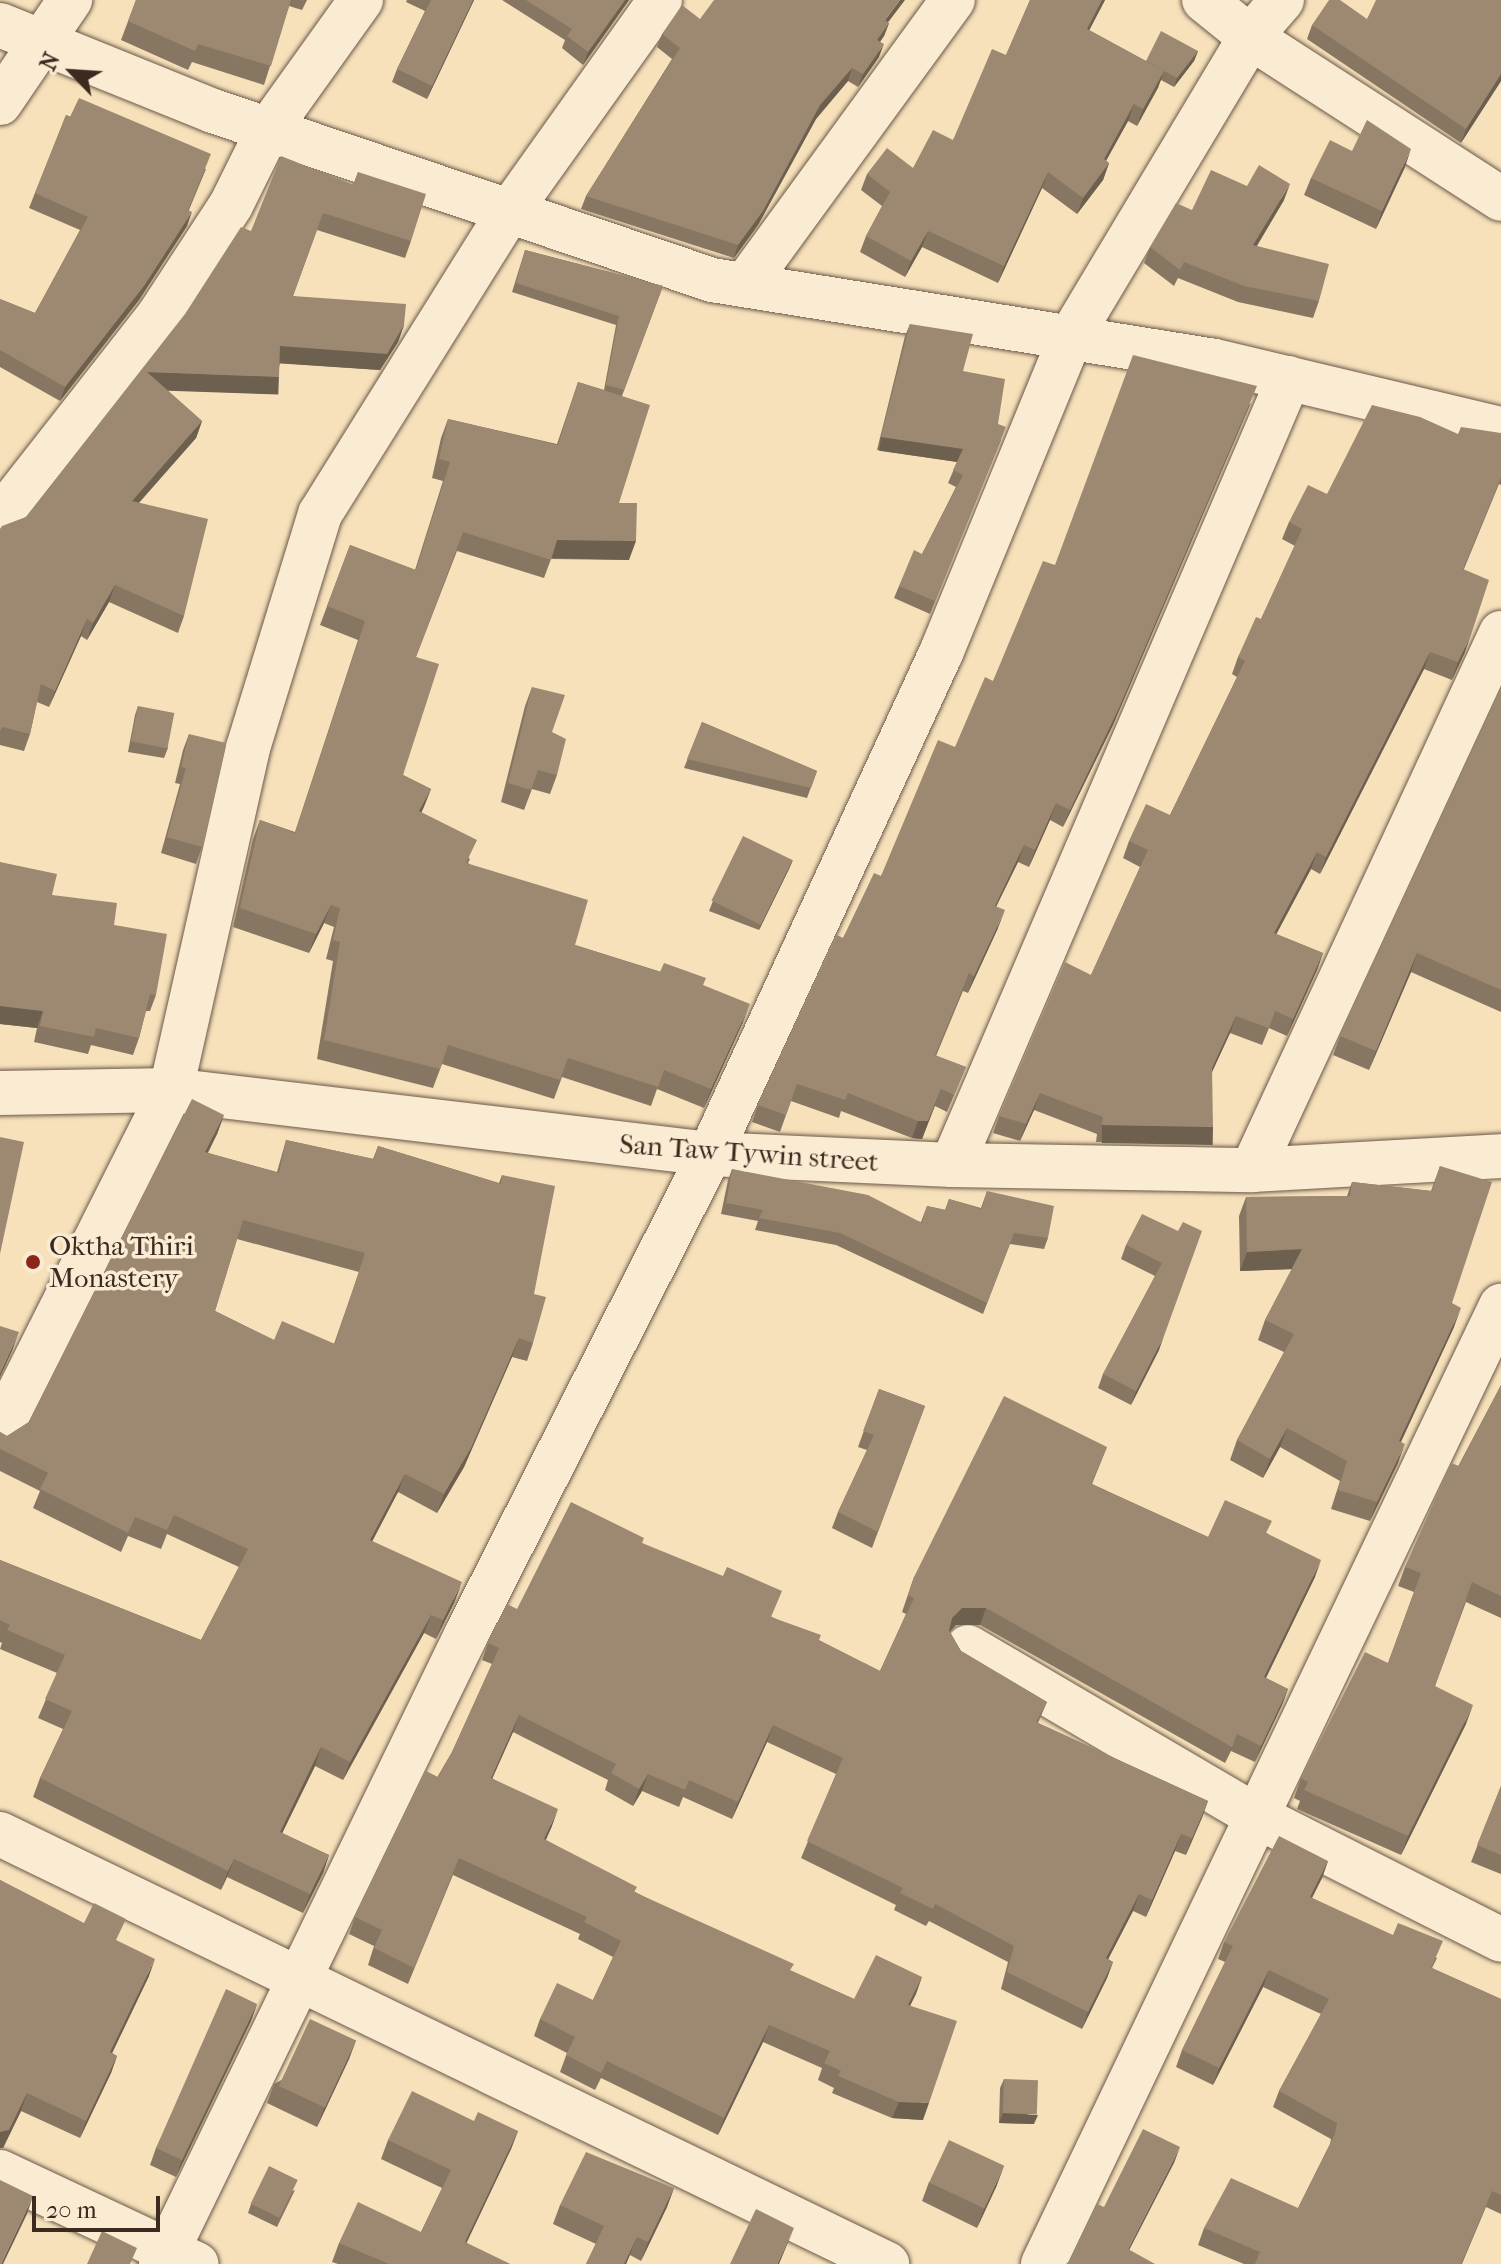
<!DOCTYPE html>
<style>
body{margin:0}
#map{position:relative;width:1501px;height:2264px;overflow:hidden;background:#f7e1bb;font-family:"IM FELL French Canon",serif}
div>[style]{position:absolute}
.roads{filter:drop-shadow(0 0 2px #6b5848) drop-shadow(0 0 2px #6b5848)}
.minor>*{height:44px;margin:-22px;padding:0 22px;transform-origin:22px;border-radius:22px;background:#faecd3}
.wall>*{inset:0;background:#877661}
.shaded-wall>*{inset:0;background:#6e604f;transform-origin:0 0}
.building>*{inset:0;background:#9d8971;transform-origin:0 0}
.dots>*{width:22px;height:22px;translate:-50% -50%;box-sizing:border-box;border:4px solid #faecd3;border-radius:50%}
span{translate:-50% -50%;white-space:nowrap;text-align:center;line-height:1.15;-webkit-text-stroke:7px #faecd3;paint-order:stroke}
.street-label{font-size:28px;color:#3c2a21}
.poi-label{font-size:28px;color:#3c2a21}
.left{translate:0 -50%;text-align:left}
.north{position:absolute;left:32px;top:32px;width:80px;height:80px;-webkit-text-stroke:6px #faecd3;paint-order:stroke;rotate:295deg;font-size:22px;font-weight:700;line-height:32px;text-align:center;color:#3c2a21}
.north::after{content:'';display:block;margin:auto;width:28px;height:36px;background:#3c2a21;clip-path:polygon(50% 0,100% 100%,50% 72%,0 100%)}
.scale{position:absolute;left:32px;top:2196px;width:128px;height:36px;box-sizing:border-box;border:4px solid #3c2a21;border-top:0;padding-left:10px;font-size:24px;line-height:28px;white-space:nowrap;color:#3c2a21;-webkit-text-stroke:6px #faecd3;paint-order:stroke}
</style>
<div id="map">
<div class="roads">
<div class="minor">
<div style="left:1204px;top:0;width:59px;rotate:38.8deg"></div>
<div style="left:1250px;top:37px;width:299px;rotate:32.8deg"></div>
<div style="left:0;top:25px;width:230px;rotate:22deg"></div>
<div style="left:213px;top:111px;width:527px;rotate:18.71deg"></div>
<div style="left:712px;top:280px;width:509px;rotate:9.15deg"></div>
<div style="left:1215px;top:361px;width:294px;rotate:13.4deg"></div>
<div style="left:0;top:103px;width:125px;rotate:-55.8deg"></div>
<div style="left:745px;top:285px;width:353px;rotate:-53.9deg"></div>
<div style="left:0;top:518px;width:258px;rotate:-51.9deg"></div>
<div style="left:159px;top:315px;width:131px;rotate:-56.8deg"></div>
<div style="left:231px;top:205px;width:84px;rotate:-63.7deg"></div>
<div style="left:268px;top:130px;width:160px;rotate:-54.4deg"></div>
<div style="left:0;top:1093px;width:171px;rotate:-1deg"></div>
<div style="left:171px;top:1090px;width:543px;rotate:6.77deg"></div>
<div style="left:710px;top:1154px;width:242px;rotate:2.6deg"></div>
<div style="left:952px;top:1165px;width:300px;rotate:1deg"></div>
<div style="left:1252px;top:1170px;width:249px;rotate:-3.2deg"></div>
<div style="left:952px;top:1165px;width:856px;rotate:-66.82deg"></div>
<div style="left:1252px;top:1170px;width:592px;rotate:-65.12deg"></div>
<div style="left:0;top:1430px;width:381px;rotate:-63.3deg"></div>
<div style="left:171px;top:1090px;width:351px;rotate:-77.3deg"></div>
<div style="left:248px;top:748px;width:245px;rotate:-72.9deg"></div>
<div style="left:320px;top:514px;width:356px;rotate:-58deg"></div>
<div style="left:509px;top:212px;width:260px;rotate:-54.5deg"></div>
<div style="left:968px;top:1647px;width:336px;rotate:30.4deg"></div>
<div style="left:1258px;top:1817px;width:272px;rotate:26.8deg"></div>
<div style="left:0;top:1834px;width:986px;rotate:25.86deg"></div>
<div style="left:0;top:2172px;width:217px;rotate:25.1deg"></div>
<div style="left:161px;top:2264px;width:699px;rotate:-64.13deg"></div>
<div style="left:466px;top:1635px;width:539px;rotate:-63.1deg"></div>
<div style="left:710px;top:1154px;width:552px;rotate:-65.25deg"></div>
<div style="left:941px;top:653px;width:340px;rotate:-67.7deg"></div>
<div style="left:1070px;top:338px;width:351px;rotate:-59.1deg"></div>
<div style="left:1250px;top:37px;width:49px;rotate:-49.1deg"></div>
<div style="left:1043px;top:2264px;width:1062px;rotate:-64.45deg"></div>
</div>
</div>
<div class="wall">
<div style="clip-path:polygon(136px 0,307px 0,302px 10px,289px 6px,264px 85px,192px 62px,188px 70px,121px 40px)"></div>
<div style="clip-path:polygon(407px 0,474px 0,427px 99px,392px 82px,397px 69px,425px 11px,406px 2px)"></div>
<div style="clip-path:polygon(502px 0,629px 0,583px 65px,562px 48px,565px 40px)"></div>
<div style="clip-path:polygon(1030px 0,1105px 0,1089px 30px,1146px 61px,1198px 51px,1194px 61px,1174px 87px,1161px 80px,1137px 126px,1128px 121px,1106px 161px,1109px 163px,1103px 180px,1077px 214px,1042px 188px,998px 283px,922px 247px,905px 277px,860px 252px,866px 236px,882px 206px,861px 190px,867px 174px,913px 168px,953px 140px,1006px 55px)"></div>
<div style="clip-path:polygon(1501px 0,1501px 81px,1461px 143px,1307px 39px,1312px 25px,1367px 19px)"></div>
<div style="clip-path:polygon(700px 19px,889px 23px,884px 36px,880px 42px,879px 57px,858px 87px,848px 81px,816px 119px,758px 225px,734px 258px,581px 209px,586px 196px,672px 59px,657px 47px,662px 34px)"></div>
<div style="clip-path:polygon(66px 115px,206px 169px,189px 210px,187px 226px,139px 300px,60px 401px,0 367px,0 299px,35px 313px,80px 230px,29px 208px)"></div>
<div style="clip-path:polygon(1405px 167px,1376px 229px,1304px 195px,1311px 178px)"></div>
<div style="clip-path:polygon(358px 172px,411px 241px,405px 258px,317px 230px,293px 296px,404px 325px,398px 342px,380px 370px,280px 363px,273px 394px,167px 390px,202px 421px,196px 438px,139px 503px,184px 616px,178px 633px,109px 602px,87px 640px,81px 636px,49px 707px,37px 702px,30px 734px,24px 751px,0 745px,0 529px,26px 517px,251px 231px,353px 185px)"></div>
<div style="clip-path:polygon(1247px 186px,1284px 200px,1257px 246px,1319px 301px,1313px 318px,1238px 302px,1178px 278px,1174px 286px,1144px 263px,1150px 247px,1192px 210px)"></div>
<div style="clip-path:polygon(525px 250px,663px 286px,622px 396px,619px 503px,629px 560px,551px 559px,544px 578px,457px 551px,416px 657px,403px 775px,431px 789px,421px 812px,470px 859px,468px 863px,575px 945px,703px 985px,743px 1022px,704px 1108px,657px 1089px,651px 1106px,562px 1077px,554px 1099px,442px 1064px,433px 1088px,317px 1059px,333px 961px,326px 959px,334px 927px,324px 923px,309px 953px,233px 927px,253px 839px,260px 820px,295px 832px,358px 640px,320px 625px,350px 545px,415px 570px,443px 481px,432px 478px,441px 438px,448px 419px,557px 444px,578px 382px,604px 390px,616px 325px,512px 292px)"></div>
<div style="clip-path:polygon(910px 324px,963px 371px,998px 424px,1001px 440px,930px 614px,894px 598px,899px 586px,922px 554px,956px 487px,948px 483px,957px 462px,877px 450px,905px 336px)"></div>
<div style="clip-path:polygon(1251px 403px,1113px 725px,1063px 827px,1050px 820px,1029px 867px,1018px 862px,996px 907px,998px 928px,968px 993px,963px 991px,936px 1056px,966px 1067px,947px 1112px,935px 1106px,922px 1139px,912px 1138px,841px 1111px,839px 1118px,791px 1101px,780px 1132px,752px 1122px,758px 1105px,843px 938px,881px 876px,993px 681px,1055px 565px)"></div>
<div style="clip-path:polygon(1501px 433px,1501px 485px,1499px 484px,1464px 569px,1465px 652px,1452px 680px,1424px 669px,1320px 874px,1311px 869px,1276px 934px,1323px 953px,1317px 970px,1287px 1036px,1269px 1028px,1262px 1045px,1230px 1033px,1212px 1072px,1206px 1144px,1096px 1142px,1097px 1134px,1034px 1110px,1020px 1141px,993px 1133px,999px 1116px,1091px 975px,1140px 867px,1123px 858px,1129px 841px,1170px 815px,1237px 677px,1232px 674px,1238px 657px,1261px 619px,1295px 546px,1282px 539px,1289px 522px,1327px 494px,1458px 434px)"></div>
<div style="clip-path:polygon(532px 687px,552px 732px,557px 775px,550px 794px,532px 789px,524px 810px,501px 802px,525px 706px)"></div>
<div style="clip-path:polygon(1501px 688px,1501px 1012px,1411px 972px,1369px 1070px,1333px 1055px,1340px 1036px)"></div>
<div style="clip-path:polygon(138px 706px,168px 748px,164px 758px,128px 752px,135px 715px)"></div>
<div style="clip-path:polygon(702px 722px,817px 771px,807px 798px,684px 768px)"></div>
<div style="clip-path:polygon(189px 734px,202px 847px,196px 864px,161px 853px,180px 784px,175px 783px,183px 750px)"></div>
<div style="clip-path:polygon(793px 860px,789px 869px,759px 930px,709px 911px,713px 901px)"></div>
<div style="clip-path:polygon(0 862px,52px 895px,114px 925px,156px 995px,150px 1011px,146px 1011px,139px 1038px,133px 1055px,91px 1045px,88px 1054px,34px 1042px,37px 1028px,0 1024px)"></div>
<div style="clip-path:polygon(evenodd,224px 1115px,217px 1134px,208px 1153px,277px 1172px,286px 1140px,373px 1159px,378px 1146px,499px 1183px,502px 1175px,534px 1294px,533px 1343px,527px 1361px,512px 1357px,464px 1467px,437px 1513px,398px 1492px,372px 1541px,455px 1601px,436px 1639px,424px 1633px,343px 1780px,315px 1766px,282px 1833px,329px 1855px,323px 1873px,303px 1913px,227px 1877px,221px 1890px,33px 1797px,40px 1778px,63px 1729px,38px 1718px,57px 1673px,0 1649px,2px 1643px,0 1642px,0 1560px,201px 1640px,239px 1567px,167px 1534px,161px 1549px,128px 1536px,121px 1552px,33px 1508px,40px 1491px,0 1471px,0 1432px,7px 1436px,29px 1422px,224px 1115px,237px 1239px,359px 1272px,334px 1344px,274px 1340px,215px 1311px,237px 1239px)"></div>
<div style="clip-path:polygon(1440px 1166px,1454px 1327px,1401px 1442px,1398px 1463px,1370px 1521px,1331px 1509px,1340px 1481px,1280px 1447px,1263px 1478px,1230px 1460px,1237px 1440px,1284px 1352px,1258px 1340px,1265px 1320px,1292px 1269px,1240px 1271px,1239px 1216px,1246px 1197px,1347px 1196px,1352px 1182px,1431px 1191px)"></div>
<div style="clip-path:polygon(732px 1169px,921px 1222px,927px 1206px,945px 1210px,949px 1199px,981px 1208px,987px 1191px,1048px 1238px,1044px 1249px,1010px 1244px,983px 1314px,836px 1245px,755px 1230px,758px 1221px,721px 1214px,728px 1180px)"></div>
<div style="clip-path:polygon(1178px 1231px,1159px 1350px,1131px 1405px,1098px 1388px,1103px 1374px,1155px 1276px,1121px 1259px,1126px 1245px)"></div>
<div style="clip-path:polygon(1501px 1385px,1501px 1618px,1466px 1602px,1435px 1686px,1466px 1724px,1401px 1855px,1297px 1809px,1300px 1801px,1294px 1798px,1301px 1778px,1388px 1663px,1414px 1592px,1398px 1586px,1405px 1567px)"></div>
<div style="clip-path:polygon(879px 1389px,925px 1406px,872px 1548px,832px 1528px,838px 1512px,867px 1450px,858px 1447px)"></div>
<div style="clip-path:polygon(1107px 1447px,1092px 1484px,1208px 1537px,1267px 1533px,1315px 1577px,1266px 1678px,1288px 1689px,1282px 1705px,1255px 1762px,1231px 1751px,1225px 1763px,980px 1625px,956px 1625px,950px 1632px,961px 1651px,1047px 1702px,1038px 1723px,1208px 1801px,1186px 1855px,1175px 1851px,1146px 1917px,1133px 1911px,1108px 1959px,1113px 1962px,1107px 1978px,1082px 2029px,1001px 1989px,1008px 1962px,929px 1921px,926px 1926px,894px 1910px,896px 1905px,801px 1858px,836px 1774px,767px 1742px,732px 1819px,683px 1797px,679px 1807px,642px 1791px,633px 1806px,605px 1790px,608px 1780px,513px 1732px,492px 1778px,552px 1826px,546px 1840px,635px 1892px,791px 1971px,854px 1999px,922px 1977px,910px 2006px,923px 2120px,892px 2118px,832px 2093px,834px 2088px,818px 2080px,822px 2068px,763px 2042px,718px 2135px,601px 2078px,595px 2090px,560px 2072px,567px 2053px,534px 2036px,540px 2019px,593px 2000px,613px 1957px,578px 1939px,580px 1934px,453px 1875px,408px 1984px,368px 1965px,374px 1946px,349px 1934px,355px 1917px,452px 1752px,492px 1664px,482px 1660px,488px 1643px,517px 1609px,642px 1543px,772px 1617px,880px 1671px,906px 1614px,902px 1612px,914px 1577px)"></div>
<div style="clip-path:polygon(1501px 1786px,1501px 1874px,1471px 1862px)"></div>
<div style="clip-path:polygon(1328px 1861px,1322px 1878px,1312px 1898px,1437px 1958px,1432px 1968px,1501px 1999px,1501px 2214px,1486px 2207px,1462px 2264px,1244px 2264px,1198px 2245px,1204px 2228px,1298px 2208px,1330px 2144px,1331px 2139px,1273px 2107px,1279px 2091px,1321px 2014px,1263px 1987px,1213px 2085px,1176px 2067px,1182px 2050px,1225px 1962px,1218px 1959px,1224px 1942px)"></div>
<div style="clip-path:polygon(0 1880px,117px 1941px,149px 1976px,112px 2053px,117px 2056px,111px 2073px,80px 2138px,21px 2111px,3px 2148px)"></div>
<div style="clip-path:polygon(257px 2004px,251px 2021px,176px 2177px,150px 2165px,156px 2148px)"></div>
<div style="clip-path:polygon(356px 2040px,349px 2059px,317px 2127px,267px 2103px,274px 2084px)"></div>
<div style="clip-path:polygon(1004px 2079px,1034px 2124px,999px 2123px,1000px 2088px)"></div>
<div style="clip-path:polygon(474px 2121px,518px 2131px,511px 2149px,466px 2243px,510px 2264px,338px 2264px,332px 2262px,339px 2243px,421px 2232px,442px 2188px,381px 2159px,388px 2140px)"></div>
<div style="clip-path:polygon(929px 2182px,997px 2185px,977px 2228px,922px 2201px)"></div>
<div style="clip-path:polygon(674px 2188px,667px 2207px,641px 2261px,630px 2255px,626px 2264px,586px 2264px,596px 2244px,553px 2224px,560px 2205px)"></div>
<div style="clip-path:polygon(295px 2190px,277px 2227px,248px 2213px,251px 2204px)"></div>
</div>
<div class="shaded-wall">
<div style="clip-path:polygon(473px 0,474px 0,427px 99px,432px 86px)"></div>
<div style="clip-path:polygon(625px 0,629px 0,583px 65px,588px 52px)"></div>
<div style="clip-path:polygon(900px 0,905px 0,880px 33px,885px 20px)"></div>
<div style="clip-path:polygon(1102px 0,1105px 0,1081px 46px,1087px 29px)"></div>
<div style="clip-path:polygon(889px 23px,884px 36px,872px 53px,877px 40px)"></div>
<div style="clip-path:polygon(884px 44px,879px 57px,858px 87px,863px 74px)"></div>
<div style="clip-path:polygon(1198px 51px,1194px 61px,1174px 87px,1177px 78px)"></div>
<div style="clip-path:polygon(852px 68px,848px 81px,816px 119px,758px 225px,734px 258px,738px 245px,820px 105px)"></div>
<div style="clip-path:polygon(1164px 71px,1158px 88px,1137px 126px,1143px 109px)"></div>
<div style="clip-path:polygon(1501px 74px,1501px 81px,1461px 143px,1466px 129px)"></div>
<div style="clip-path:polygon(1134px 104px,1128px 121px,1098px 175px,1104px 159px)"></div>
<div style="clip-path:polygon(1411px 149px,1405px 167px,1376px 229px,1382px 211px)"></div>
<div style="clip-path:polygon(1109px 163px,1103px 180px,1077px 214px,1083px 198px)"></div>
<div style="clip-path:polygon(1048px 172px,1042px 188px,998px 283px,1004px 266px)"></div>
<div style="clip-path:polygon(1290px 184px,1284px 200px,1247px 262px,1253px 245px)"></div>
<div style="clip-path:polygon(192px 212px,187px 226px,139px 300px,60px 401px,65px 387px)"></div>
<div style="clip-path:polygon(928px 231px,922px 247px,905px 277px,911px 261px)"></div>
<div style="clip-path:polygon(404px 325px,398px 342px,380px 370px,274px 363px,280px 346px)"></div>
<div style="left:147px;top:372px;width:132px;height:18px;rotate:2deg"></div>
<div style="clip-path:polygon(1257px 386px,1113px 725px,1063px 827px,1070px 810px)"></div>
<div style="clip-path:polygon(202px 421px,196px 438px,125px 518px,132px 501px)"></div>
<div style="left:881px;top:437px;width:83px;height:14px;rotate:8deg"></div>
<div style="clip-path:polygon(557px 540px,636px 541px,629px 560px,550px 558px)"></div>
<div style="clip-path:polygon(115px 585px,109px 602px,87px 640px,93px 623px)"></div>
<div style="clip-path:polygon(87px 619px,81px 636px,49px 707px,55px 691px)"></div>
<div style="clip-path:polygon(1471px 635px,1465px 652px,1452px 680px,1458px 662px)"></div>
<div style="clip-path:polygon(1430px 652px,1424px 669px,1320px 874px,1326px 857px)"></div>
<div style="clip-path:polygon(431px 789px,424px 807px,413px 830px,419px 811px)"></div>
<div style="clip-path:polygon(1056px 803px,1050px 820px,1029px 867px,1035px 850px)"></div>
<div style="clip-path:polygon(1024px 845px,1018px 862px,988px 923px,995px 906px)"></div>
<div style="clip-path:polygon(1317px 852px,1311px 869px,1268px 950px,1274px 933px)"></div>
<div style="clip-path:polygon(793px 860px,789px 869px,759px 930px,762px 920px)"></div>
<div style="clip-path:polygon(331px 905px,324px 923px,309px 953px,316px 934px)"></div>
<div style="clip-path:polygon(1005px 910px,998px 928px,968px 993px,974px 976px)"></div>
<div style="clip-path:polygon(1323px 953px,1317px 970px,1287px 1036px,1293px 1019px)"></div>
<div style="clip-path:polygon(1417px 953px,1411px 972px,1369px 1070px,1376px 1051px)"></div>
<div style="clip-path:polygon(750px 1004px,743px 1022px,704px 1108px,711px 1089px)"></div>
<div style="clip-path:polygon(0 1006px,43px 1011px,37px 1028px,0 1024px)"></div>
<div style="clip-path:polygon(1236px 1016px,1230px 1033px,1206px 1085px,1212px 1068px)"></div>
<div style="clip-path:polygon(941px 1089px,922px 1139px,912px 1138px,918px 1121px)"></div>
<div style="clip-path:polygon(1040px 1093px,1034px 1110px,1020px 1141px,1026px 1124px)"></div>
<div style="clip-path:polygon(224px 1115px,217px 1134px,198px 1171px,205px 1152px)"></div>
<div style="left:1102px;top:1125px;width:111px;height:18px;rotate:1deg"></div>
<div style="clip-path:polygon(1302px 1249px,1295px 1269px,1240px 1271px,1247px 1252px)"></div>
<div style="clip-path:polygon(1461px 1308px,1454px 1327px,1392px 1461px,1399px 1441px)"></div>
<div style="clip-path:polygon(19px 1332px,12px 1351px,0 1377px,0 1373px)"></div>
<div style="clip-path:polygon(1164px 1336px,1159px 1350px,1131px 1405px,1136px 1391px)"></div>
<div style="clip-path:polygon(519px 1338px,512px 1357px,464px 1467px,437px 1513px,444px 1494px)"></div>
<div style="clip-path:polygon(1287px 1428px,1280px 1447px,1263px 1478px,1270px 1459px)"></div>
<div style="clip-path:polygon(1405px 1444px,1398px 1463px,1370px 1521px,1377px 1502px)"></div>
<div style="clip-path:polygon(405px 1474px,398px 1492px,363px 1559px,370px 1540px)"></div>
<div style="clip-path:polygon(1321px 1560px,1315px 1577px,1258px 1694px,1264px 1677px)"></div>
<div style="clip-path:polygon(462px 1582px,455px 1601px,436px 1639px,443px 1620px)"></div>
<div style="clip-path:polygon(962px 1608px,986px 1608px,980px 1625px,956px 1625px,946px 1635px,952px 1618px)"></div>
<div style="clip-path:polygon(431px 1615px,424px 1633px,343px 1780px,350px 1762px)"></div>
<div style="clip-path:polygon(1288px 1689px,1282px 1705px,1255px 1762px,1261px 1746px)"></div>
<div style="clip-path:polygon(1473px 1705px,1466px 1724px,1401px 1855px,1408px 1836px)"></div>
<div style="clip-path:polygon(519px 1715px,513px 1732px,485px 1795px,491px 1778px)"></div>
<div style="clip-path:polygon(773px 1725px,767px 1742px,732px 1819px,738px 1802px)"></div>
<div style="clip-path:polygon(321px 1747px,315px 1766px,274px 1850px,280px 1832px)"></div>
<div style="clip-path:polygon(648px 1774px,642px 1791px,633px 1806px,639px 1789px)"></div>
<div style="clip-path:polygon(1208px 1801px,1202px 1818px,1186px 1855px,1192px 1838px)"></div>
<div style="clip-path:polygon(558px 1809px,552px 1826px,538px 1856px,544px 1839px)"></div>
<div style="clip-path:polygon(1181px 1834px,1175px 1851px,1146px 1917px,1152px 1900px)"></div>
<div style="clip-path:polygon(329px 1855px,323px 1873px,303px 1913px,310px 1894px)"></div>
<div style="clip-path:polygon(234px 1859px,227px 1877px,221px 1890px,228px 1871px)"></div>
<div style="clip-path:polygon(1328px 1861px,1322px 1878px,1304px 1913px,1310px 1897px)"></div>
<div style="clip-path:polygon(1139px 1894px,1133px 1911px,1100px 1975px,1106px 1958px)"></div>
<div style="clip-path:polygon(155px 1959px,149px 1976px,104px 2070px,110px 2052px)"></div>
<div style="clip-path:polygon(1113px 1962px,1107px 1978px,1082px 2029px,1088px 2012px)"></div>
<div style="clip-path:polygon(1269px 1970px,1263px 1987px,1213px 2085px,1219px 2068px)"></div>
<div style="clip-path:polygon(922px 1977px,916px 1994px,902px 2022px,908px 2005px)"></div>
<div style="clip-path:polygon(257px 2004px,251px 2021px,176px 2177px,182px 2160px)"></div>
<div style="clip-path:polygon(769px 2025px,763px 2042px,718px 2135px,724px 2118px)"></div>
<div style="clip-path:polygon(356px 2040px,349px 2059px,317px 2127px,324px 2108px)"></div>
<div style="clip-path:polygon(117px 2056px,111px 2073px,80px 2138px,86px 2121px)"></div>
<div style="clip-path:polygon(27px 2093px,21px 2111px,3px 2148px,0 2148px,0 2132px)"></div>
<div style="clip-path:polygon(899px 2102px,929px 2103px,923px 2120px,892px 2118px)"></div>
<div style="clip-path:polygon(1003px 2113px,1038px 2115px,1034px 2124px,999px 2123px)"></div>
<div style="clip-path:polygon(518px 2131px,511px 2149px,458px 2261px,465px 2242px)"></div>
<div style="clip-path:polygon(1180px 2147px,1174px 2163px,1122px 2264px,1128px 2249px)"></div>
<div style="clip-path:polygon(1004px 2166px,997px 2185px,977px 2228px,984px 2209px)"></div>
<div style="clip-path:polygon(674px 2188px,667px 2207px,641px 2261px,648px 2242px)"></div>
<div style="clip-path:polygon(33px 2196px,27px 2214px,3px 2264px,1px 2264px)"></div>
<div style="clip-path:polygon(794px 2228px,779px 2264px,777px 2264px)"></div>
<div style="clip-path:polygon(637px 2237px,626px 2264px,624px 2264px)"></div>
</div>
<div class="building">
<div style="clip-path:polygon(136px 0,291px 0,271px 66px,198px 44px,195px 51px,128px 21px)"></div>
<div style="clip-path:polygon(431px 0,473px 0,432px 86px,397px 69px)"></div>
<div style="clip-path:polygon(526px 0,625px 0,588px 52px,567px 36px,572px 29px)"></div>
<div style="clip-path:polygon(714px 0,900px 0,885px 20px,889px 23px,877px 40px,884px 44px,863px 74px,852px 68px,820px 105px,763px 211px,738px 245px,586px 196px,680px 48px,662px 34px,682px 5px,700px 19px)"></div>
<div style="clip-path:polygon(1030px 0,1102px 0,1087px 29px,1164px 71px,1143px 109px,1134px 104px,1104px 159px,1109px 163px,1083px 198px,1048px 172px,1004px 266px,928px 231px,911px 261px,866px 236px,890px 192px,867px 174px,887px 148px,913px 168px,933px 130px,953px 140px,992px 49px,1006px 55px)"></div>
<div style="clip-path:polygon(1329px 0,1340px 0,1367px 19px,1376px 0,1501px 0,1501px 74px,1466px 129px,1312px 25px)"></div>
<div style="clip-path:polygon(1161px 31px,1198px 51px,1177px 78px,1146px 61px)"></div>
<div style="clip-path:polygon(79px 98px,211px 154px,188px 210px,192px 212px,144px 286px,65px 387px,0 350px,0 299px,35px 313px,88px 217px,35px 193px,66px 115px,70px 117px)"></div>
<div style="clip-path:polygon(1367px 120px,1411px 149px,1382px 211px,1311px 178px,1330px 140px,1352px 151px)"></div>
<div style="clip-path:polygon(281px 156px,354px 185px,358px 172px,426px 194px,411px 241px,323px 213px,293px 296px,406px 304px,404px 325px,387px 354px,280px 346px,279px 377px,147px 372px,202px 421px,132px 501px,208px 519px,184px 616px,115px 585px,93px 623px,87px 619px,55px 691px,41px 684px,30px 734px,2px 727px,0 732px,0 529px,2px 526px,26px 517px,185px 314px,241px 227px,251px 231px)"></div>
<div style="clip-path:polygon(1259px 165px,1290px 184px,1253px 245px,1329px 264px,1319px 301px,1244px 286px,1184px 262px,1180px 270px,1150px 247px,1176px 203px,1192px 210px,1211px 170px,1247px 186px)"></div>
<div style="clip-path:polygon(525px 250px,663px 286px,624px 390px,606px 385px,619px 316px,516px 283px)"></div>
<div style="clip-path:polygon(910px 324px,973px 334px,963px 371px,1005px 379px,998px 424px,1006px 427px,935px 601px,899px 586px,914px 550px,922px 554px,963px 475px,953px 470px,963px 449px,881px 437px)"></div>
<div style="clip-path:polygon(1133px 355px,1257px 386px,1119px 708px,1070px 810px,1056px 803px,1035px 850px,1024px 845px,995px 906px,1005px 910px,974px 976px,969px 973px,935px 1055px,966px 1067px,954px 1095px,941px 1089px,928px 1121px,918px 1121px,848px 1093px,845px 1100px,797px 1084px,786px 1115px,758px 1105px,837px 935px,843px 938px,874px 873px,881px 876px,938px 740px,955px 747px,985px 677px,993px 681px,1043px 561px,1055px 565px)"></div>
<div style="clip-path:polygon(578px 382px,650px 405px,619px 503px,637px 503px,636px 541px,557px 540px,551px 560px,463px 532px,416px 657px,439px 664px,403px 775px,431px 789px,419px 811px,477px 840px,466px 863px,588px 900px,575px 945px,660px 972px,664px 963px,706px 978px,703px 985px,750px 1004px,711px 1089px,664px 1070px,658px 1087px,568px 1058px,560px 1080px,448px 1045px,440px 1069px,324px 1040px,340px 942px,333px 940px,340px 908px,331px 905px,316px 934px,240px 908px,260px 820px,295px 833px,365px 621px,327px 606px,350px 545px,416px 570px,450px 462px,439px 459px,448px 419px,558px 445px)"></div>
<div style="clip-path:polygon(1372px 405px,1420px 417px,1458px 434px,1461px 427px,1501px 433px,1501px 477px,1463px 569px,1489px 580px,1471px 635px,1458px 662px,1430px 652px,1326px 857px,1317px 852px,1274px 933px,1323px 953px,1293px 1019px,1275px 1011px,1269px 1028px,1236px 1016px,1212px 1068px,1213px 1127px,1102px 1125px,1103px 1117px,1040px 1093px,1026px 1124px,999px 1116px,1065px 962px,1091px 975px,1148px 850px,1129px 841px,1146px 804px,1170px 815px,1245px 661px,1238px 657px,1256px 617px,1261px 619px,1302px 529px,1289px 522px,1308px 485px,1327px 494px)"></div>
<div style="clip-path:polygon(532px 687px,565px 695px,552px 732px,566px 739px,557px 775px,538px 770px,531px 790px,508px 783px)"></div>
<div style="clip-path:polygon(1501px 688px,1501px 990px,1417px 953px,1376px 1051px,1340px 1036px)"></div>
<div style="left:138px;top:706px;width:37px;height:36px;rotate:11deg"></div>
<div style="clip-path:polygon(702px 722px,817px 771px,811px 788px,687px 759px)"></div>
<div style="clip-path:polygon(189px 734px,226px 743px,202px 847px,167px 837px,186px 768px,181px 767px)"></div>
<div style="left:743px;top:836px;width:55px;height:72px;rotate:26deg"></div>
<div style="clip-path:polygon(0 862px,57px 874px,52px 895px,117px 903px,114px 925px,167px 934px,156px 995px,150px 994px,139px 1038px,96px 1028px,94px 1037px,40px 1026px,43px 1011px,0 1006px)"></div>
<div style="clip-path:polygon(evenodd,192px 1099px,224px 1115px,205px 1152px,279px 1173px,286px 1140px,374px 1159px,378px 1146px,501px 1184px,502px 1175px,555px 1186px,534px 1294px,546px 1297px,533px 1343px,519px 1338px,471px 1448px,444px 1494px,405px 1474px,370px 1540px,462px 1582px,443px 1620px,431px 1615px,350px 1762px,321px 1747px,280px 1832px,329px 1855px,310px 1894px,234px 1859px,228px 1871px,40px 1778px,72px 1711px,45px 1699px,65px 1655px,7px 1630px,10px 1625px,0 1620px,0 1560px,201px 1640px,248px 1549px,174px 1515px,167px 1530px,135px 1517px,128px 1533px,40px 1489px,48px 1473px,0 1449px,0 1432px,7px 1436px,29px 1422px,192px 1099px,243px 1220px,365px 1253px,335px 1344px,282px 1321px,274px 1340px,215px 1311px,243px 1220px)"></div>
<div style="clip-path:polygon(0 1137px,24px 1142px,0 1254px)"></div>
<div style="clip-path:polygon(1440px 1166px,1492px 1182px,1452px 1303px,1461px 1308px,1399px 1441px,1405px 1444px,1377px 1502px,1338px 1490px,1347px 1461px,1287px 1428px,1270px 1459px,1237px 1440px,1294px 1334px,1265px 1320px,1302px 1249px,1247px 1252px,1246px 1197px,1350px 1196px,1352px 1182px,1432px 1191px)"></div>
<div style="clip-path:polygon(732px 1169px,868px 1195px,922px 1223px,927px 1206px,946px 1210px,949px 1199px,982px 1209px,987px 1191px,1054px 1206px,1048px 1238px,1014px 1233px,987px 1303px,840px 1233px,759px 1218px,763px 1210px,726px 1203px)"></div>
<div style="clip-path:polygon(1142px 1214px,1178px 1231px,1183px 1222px,1202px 1231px,1164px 1336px,1136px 1391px,1103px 1374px,1162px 1263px,1126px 1245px)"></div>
<div style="clip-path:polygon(0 1326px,19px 1332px,0 1373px)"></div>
<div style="clip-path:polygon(1501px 1385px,1501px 1596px,1472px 1582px,1435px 1686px,1473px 1705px,1408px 1836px,1304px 1790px,1308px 1782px,1301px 1778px,1365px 1652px,1388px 1663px,1421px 1573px,1405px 1567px,1451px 1463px,1459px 1466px)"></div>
<div style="clip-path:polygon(879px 1389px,925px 1406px,878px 1532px,838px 1512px,874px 1435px,863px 1431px)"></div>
<div style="clip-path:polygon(1004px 1396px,1107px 1447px,1091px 1484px,1208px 1537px,1225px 1500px,1272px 1521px,1266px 1533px,1321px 1560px,1264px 1677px,1288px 1689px,1261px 1746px,1237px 1734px,1232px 1747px,986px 1608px,962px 1608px,952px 1618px,949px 1631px,961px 1651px,1047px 1702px,1036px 1722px,1208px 1801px,1192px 1838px,1181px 1834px,1152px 1900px,1139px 1894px,1106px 1958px,1113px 1962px,1088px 2012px,1007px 1972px,1014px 1946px,935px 1904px,933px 1909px,900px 1893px,903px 1888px,807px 1841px,843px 1758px,773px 1725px,738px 1802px,689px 1780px,685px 1790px,648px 1774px,639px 1789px,611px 1773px,616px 1764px,519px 1715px,491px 1778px,558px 1809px,544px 1839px,637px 1887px,634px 1892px,794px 1964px,790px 1970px,854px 1999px,876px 1955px,922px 1977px,908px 2005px,957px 2021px,929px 2103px,899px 2102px,838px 2076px,841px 2071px,824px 2063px,830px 2051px,769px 2025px,724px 2118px,607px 2061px,601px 2073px,566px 2055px,575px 2037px,540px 2019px,557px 1983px,593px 2000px,621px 1941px,584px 1922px,587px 1917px,459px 1858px,414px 1968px,374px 1948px,382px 1930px,355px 1917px,426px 1771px,438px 1777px,452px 1752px,499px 1648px,488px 1643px,507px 1604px,517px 1609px,571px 1502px,644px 1538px,642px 1543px,723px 1576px,727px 1567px,782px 1591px,771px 1617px,821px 1635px,819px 1640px,880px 1671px,914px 1598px,908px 1595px,914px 1577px)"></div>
<div style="clip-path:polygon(1501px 1786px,1501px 1855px,1477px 1845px)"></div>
<div style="clip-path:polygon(1279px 1836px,1328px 1861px,1310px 1897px,1393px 1935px,1398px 1923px,1443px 1941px,1431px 1968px,1501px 1999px,1501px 2195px,1492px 2191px,1461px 2264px,1255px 2264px,1260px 2252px,1204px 2228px,1231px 2178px,1298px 2208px,1335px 2134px,1337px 2123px,1279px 2091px,1329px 1999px,1269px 1970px,1219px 2068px,1182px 2050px,1233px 1946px,1224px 1942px)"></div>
<div style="clip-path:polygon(0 1880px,84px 1923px,94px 1903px,126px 1919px,116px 1940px,155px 1959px,110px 2052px,117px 2056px,86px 2121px,27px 2093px,9px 2130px,0 2132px)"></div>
<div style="clip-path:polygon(226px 1989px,257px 2004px,182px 2160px,156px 2148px)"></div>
<div style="left:310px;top:2019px;width:51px;height:74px;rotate:25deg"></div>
<div style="left:1004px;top:2079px;width:34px;height:34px;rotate:2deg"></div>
<div style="clip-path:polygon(412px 2091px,474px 2121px,478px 2112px,518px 2131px,465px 2242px,510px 2264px,389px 2264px,339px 2243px,358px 2202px,421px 2232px,451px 2170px,388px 2140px)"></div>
<div style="clip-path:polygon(1143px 2129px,1180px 2147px,1128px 2249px,1155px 2264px,1066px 2264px,1072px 2258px,1097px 2204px,1104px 2207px)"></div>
<div style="left:949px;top:2140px;width:61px;height:47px;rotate:25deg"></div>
<div style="clip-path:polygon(586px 2152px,674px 2188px,648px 2242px,637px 2237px,624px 2264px,586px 2264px,604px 2226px,560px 2205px)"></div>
<div style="left:269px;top:2166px;width:32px;height:42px;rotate:26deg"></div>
<div style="clip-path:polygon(0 2180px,33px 2196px,1px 2264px,0 2264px)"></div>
<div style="clip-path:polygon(756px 2209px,794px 2228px,777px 2264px,730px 2264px)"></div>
<div style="clip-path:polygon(102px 2231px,137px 2248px,130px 2264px,87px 2264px)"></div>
</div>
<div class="dots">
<div style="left:33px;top:1262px;background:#8f2418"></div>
</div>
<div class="street-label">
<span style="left:749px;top:1153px;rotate:4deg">San Taw Tywin street</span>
</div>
<div class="poi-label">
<span class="left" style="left:49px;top:1262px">Oktha Thiri<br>Monastery</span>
</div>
<div class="north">N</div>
<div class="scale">20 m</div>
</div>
